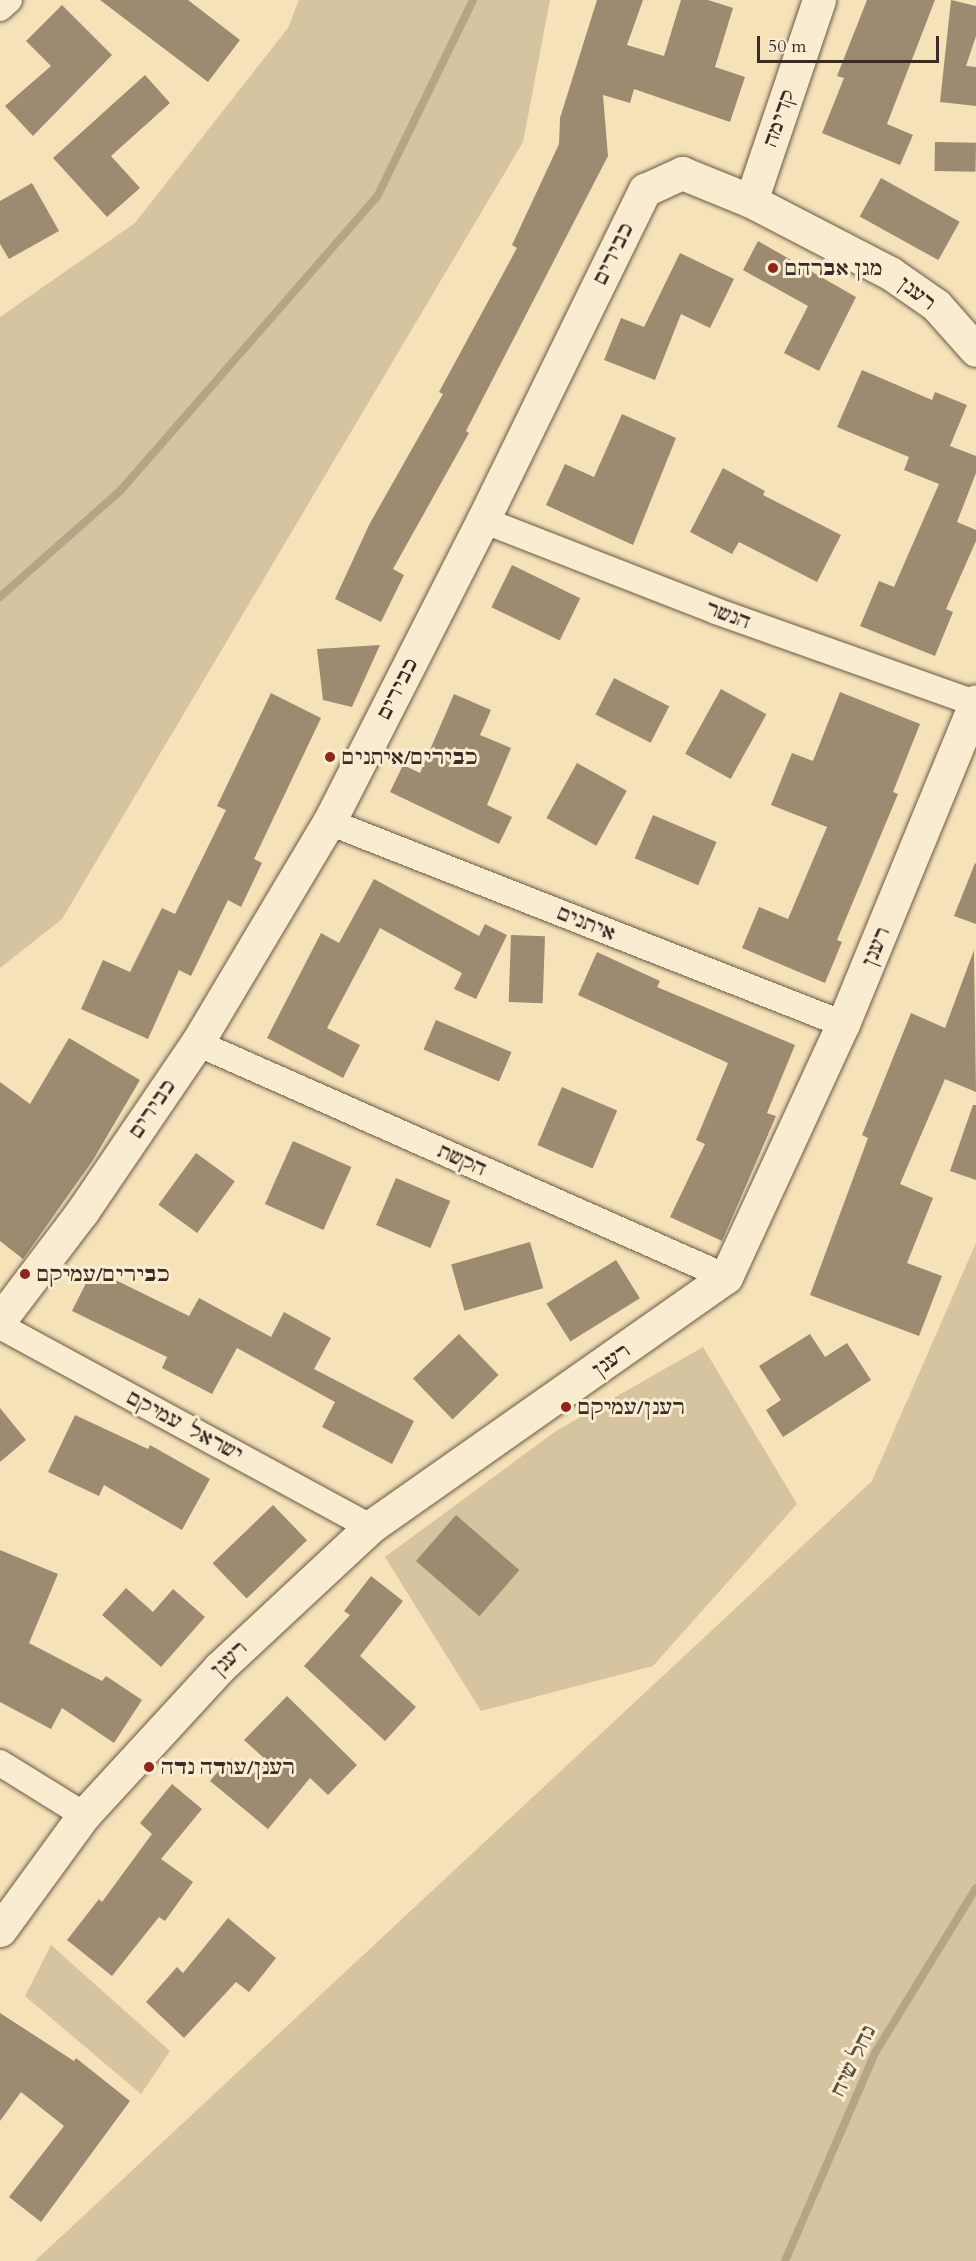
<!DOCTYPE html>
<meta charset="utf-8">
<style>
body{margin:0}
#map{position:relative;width:976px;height:2261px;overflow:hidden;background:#f6e2b8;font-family:Cardo,"Frank Ruhl Libre",serif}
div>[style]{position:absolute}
.green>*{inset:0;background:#d6c39f}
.stream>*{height:8px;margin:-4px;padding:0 4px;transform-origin:4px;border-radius:4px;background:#b6a486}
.building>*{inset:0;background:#9c8a71;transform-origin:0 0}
.roads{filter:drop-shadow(0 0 2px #695949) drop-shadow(0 0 2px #695949)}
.street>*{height:26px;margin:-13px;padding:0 13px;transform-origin:13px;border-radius:13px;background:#f9ecd1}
.secondary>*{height:33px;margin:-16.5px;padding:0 16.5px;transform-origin:16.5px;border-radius:16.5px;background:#f9ecd1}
.dots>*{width:16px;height:16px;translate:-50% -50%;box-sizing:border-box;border:3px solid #f9ecd1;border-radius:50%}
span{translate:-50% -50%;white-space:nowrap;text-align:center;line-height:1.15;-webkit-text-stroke:6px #f9ecd1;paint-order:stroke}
.street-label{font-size:20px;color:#3a2b24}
.poi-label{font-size:20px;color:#3a2b24;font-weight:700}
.left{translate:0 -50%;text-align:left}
.water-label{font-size:21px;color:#5f4f41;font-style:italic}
.scale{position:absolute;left:757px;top:36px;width:182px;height:27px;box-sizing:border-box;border:3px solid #3a2b24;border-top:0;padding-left:8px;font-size:18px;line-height:21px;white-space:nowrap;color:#3a2b24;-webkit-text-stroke:4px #f9ecd1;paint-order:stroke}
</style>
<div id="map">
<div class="green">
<div style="clip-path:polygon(299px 0,550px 0,523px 142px,62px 919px,0 968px,0 317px,135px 223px,288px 28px)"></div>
<div style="clip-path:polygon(976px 1243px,976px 2261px,35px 2261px,872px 1481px)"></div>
<div style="clip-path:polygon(703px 1347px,797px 1504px,653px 1666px,481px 1711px,385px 1557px,556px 1431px)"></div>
<div style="clip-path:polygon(51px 1945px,170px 2051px,141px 2094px,25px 1996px)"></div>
</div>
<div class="stream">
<div style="left:0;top:597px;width:162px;rotate:-41.5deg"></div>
<div style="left:121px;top:490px;width:389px;rotate:-48.9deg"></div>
<div style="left:377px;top:197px;width:219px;rotate:-64deg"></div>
<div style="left:785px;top:2261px;width:227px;rotate:-66.6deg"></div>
<div style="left:875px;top:2053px;width:193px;rotate:-58.5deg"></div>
</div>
<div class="building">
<div style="clip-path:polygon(100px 0,188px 0,240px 40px,208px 82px)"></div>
<div style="clip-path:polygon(597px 0,643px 0,627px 45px,664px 56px,681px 0,708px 0,733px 8px,715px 67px,745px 77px,730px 122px,634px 89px,630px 103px,603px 95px,608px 156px,466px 431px,469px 433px,393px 569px,404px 575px,381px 622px,335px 599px,369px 525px,443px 394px,439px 392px,517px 248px,512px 245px,559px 144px,560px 118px)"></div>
<div style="clip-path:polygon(867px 0,935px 0,887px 124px,913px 135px,900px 165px,822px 133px,844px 78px,837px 76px)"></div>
<div style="clip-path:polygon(951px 0,976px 6px,976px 36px,966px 66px,976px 67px,976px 106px,940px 102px)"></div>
<div style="clip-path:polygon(62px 5px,112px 55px,33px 136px,5px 106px,51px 66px,26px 41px)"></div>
<div style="clip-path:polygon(145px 75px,170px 103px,111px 156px,140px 188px,107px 217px,53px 158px)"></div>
<div style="left:935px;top:142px;width:41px;height:29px;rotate:1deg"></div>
<div style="left:881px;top:178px;width:90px;height:44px;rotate:29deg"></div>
<div style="clip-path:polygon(32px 183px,59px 231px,9px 259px,0 244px,0 201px)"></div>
<div style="clip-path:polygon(758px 241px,856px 297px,819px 371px,784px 353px,808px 306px,743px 270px)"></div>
<div style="clip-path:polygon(680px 253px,734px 279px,710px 328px,681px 314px,655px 380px,604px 360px,621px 318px,644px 327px)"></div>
<div style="clip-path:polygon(862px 370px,932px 400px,935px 392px,967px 405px,950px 446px,976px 456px,976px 473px,957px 522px,976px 530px,976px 541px,946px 609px,953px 612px,935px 656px,860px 626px,879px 581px,894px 587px,939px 484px,904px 470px,909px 457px,837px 427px)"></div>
<div style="clip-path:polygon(622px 414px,676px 438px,633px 545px,546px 505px,565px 464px,594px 477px)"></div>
<div style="clip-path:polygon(723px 468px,765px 491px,763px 495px,841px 535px,817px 582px,739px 542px,732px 554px,690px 532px)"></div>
<div style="left:512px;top:565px;width:76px;height:47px;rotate:26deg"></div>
<div style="clip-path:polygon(380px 645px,352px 707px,323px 700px,317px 649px)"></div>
<div style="left:614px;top:678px;width:62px;height:41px;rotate:27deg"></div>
<div style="left:721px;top:689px;width:52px;height:74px;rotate:29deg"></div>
<div style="clip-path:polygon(840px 692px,920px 724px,893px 792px,898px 794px,837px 940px,842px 942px,825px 983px,742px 948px,759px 907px,788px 919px,827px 827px,771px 805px,792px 753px,813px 761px)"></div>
<div style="clip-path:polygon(271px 693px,321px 718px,254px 859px,262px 863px,241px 907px,228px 900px,191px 976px,179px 970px,148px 1039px,81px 1009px,103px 960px,130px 972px,162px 908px,175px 914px,226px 810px,217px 806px)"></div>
<div style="clip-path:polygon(454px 694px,491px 710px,480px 735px,511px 748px,487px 805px,512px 817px,499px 844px,390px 792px,403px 765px,420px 773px)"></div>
<div style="left:577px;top:763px;width:57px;height:63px;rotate:29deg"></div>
<div style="left:653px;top:815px;width:69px;height:47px;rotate:23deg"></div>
<div style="clip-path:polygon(975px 863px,976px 864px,976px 924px,954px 916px)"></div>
<div style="clip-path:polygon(374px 879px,479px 936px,485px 924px,507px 935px,476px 999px,454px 989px,462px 973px,380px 928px,327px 1028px,360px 1045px,343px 1078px,267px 1038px,321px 933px,339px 943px)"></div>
<div style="left:511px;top:935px;width:34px;height:67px;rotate:2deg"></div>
<div style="clip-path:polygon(974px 950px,976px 1092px,945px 1079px,900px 1184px,933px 1198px,907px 1263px,942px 1276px,919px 1336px,810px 1295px,868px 1138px,862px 1135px,911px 1013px,945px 1028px)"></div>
<div style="clip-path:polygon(597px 952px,660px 981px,657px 987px,795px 1045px,767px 1113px,776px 1116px,722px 1241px,670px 1217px,705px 1144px,696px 1140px,728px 1063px,578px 995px)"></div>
<div style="left:436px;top:1020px;width:82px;height:32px;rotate:23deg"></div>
<div style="clip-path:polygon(69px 1038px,140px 1080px,93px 1160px,23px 1259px,0 1241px,0 1082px,30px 1104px)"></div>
<div style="left:562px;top:1087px;width:60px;height:63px;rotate:23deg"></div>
<div style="clip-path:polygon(973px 1105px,976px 1105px,976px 1180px,950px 1171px)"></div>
<div style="left:293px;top:1141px;width:64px;height:69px;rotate:24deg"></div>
<div style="left:196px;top:1153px;width:48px;height:64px;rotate:36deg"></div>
<div style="left:396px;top:1178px;width:59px;height:51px;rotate:23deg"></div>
<div style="left:530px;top:1242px;width:48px;height:82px;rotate:74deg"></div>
<div style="left:616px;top:1260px;width:45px;height:82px;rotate:58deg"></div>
<div style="clip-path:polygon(93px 1269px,189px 1316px,199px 1298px,271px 1337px,284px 1312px,331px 1338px,314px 1369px,414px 1421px,392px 1464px,322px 1427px,335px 1402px,237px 1348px,212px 1394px,162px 1368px,167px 1357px,72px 1311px)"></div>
<div style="left:459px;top:1334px;width:57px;height:64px;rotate:46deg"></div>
<div style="clip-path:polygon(810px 1334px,825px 1357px,847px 1343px,871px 1380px,783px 1437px,766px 1410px,781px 1400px,759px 1366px)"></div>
<div style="clip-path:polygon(0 1408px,26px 1440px,0 1462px)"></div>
<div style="clip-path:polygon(75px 1415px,148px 1449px,150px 1445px,210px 1479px,182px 1530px,104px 1485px,99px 1496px,48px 1472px)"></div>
<div style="left:273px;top:1505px;width:49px;height:84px;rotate:46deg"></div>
<div style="left:456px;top:1515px;width:84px;height:61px;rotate:41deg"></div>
<div style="clip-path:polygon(0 1550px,58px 1574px,29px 1643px,102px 1681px,106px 1676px,142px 1700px,114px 1743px,62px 1708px,51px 1729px,0 1702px)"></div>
<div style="clip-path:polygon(371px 1576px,403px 1601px,360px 1656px,416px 1707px,385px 1741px,304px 1666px,350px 1615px,344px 1611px)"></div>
<div style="clip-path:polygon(126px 1588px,153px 1612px,173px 1589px,205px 1617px,161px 1667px,102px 1615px)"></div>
<div style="clip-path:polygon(287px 1696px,357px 1765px,328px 1795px,310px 1778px,268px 1829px,210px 1781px,229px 1758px,253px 1774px,265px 1759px,244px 1740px)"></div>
<div style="clip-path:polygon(172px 1784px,202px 1809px,161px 1859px,193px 1882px,165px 1921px,159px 1917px,112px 1976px,67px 1940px,99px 1899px,102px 1902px,152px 1834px,140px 1823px)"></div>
<div style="clip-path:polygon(228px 1918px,276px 1958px,249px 1992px,236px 1982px,184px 2038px,146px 2002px,177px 1967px,183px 1973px)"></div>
<div style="clip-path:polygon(0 2013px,74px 2061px,76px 2058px,130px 2101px,41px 2222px,9px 2197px,64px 2126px,21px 2092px,0 2121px)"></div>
</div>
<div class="roads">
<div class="street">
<div style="left:0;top:8px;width:12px;rotate:-42deg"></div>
<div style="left:483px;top:520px;width:250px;rotate:21.3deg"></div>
<div style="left:716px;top:611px;width:275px;rotate:19.6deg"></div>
<div style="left:329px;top:822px;width:552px;rotate:21.45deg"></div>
<div style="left:197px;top:1043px;width:578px;rotate:23.86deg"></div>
<div style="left:0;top:1326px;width:421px;rotate:28.5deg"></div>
<div style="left:0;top:1763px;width:99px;rotate:31.8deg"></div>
</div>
<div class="secondary">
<div style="left:751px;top:201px;width:212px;rotate:-71.3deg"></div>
<div style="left:0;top:1320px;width:136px;rotate:-52.8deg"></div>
<div style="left:82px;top:1212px;width:204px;rotate:-55.8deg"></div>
<div style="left:197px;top:1043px;width:257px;rotate:-59.2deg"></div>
<div style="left:329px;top:822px;width:339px;rotate:-63deg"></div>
<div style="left:483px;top:520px;width:368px;rotate:-63.9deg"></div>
<div style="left:645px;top:190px;width:41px;rotate:-24.7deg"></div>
<div style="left:682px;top:173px;width:74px;rotate:22.1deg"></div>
<div style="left:751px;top:201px;width:157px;rotate:27.4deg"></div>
<div style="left:890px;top:273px;width:56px;rotate:34.8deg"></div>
<div style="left:936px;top:305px;width:60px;rotate:48.4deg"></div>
<div style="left:0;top:1930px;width:142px;rotate:-53.9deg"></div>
<div style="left:84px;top:1815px;width:200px;rotate:-47.4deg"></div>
<div style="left:219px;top:1668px;width:207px;rotate:-43deg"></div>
<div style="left:370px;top:1527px;width:435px;rotate:-35.1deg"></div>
<div style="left:726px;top:1277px;width:279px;rotate:-65.2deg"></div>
<div style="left:843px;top:1024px;width:349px;rotate:-67.6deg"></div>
</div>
</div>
<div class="dots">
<div style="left:773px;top:268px;background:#8f2418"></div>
<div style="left:330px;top:757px;background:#8f2418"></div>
<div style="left:25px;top:1274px;background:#8f2418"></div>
<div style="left:566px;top:1407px;background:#8f2418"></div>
<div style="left:149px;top:1767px;background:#8f2418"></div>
</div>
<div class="street-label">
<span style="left:779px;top:118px;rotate:-71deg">קדימה</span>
<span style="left:613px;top:254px;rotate:-64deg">כבירים</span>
<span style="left:917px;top:293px;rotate:37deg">רענן</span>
<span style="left:728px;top:615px;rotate:20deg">הנשר</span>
<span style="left:397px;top:689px;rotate:-63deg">כבירים</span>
<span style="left:586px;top:923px;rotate:22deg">איתנים</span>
<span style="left:876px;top:947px;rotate:-67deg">רענן</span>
<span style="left:152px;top:1109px;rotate:-56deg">כבירים</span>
<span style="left:462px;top:1160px;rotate:24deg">הקשת</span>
<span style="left:611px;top:1360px;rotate:-36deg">רענן</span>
<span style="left:185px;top:1426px;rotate:28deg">ישראל עמיקם</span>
<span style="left:229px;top:1659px;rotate:-44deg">רענן</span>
</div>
<div class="poi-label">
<span class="left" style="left:785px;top:268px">מגן אברהם</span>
<span class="left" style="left:342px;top:757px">כבירים/איתנים</span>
<span class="left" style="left:37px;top:1274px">כבירים/עמיקם</span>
<span class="left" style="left:578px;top:1407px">רענן/עמיקם</span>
<span class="left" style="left:161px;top:1767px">רענן/עודה נדה</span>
</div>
<div class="water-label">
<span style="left:854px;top:2061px;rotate:-64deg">נחל שיח</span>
</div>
<div class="scale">50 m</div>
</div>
